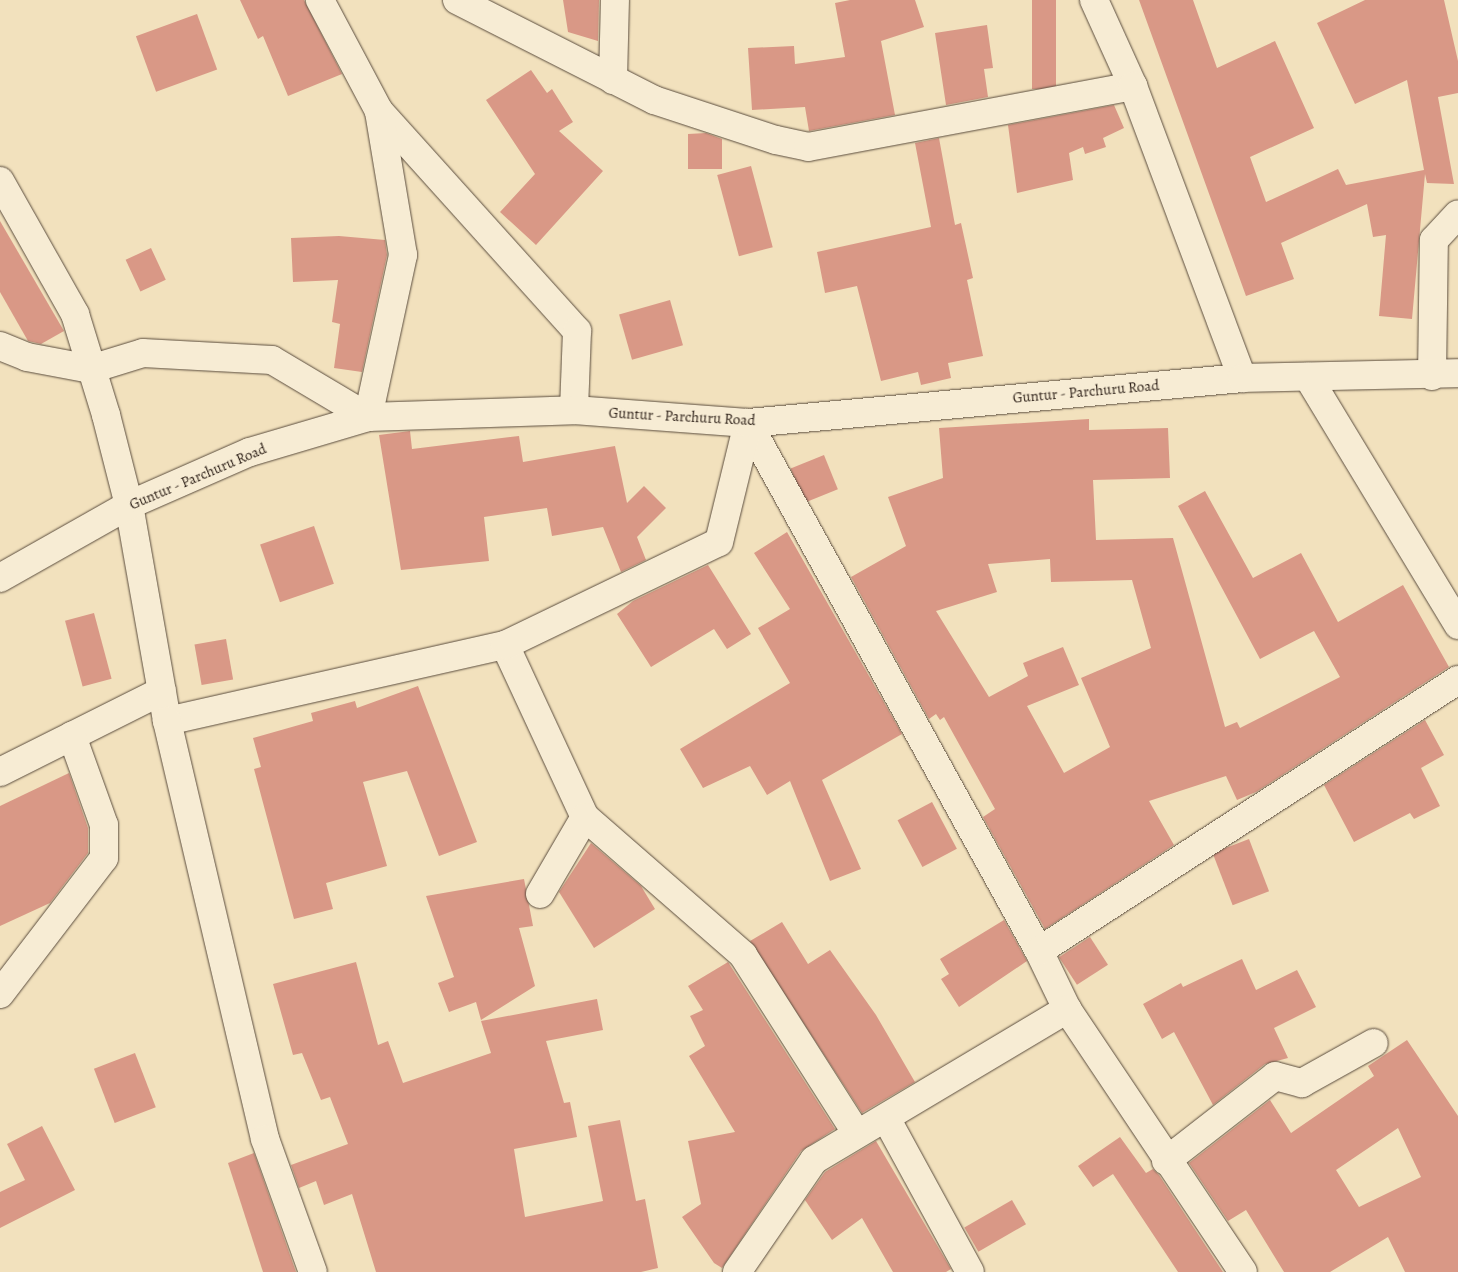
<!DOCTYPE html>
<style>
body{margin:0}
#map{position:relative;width:1458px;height:1272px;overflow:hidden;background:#f2e1bd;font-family:Alegreya,serif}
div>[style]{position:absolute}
.building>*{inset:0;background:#d99886;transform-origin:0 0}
.roads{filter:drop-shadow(0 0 1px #5b4d3e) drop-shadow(0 0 1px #5b4d3e)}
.street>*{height:28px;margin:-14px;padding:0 14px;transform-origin:14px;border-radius:14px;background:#f7ecd4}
.secondary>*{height:28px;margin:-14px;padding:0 14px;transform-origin:14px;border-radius:14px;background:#f7ecd4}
span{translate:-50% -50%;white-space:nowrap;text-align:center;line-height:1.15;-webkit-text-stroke:4px #f7ecd4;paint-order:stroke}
.street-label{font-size:15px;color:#291c14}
</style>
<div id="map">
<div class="building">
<div style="clip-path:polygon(240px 0,304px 0,342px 74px,288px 96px,263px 36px,258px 39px)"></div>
<div style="clip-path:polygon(563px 0,599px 0,598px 41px,568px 32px)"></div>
<div style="clip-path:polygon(850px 0,915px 0,924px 27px,881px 41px,895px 115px,809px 131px,805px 107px,752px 110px,748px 48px,794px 46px,795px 64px,845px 57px,835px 3px)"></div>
<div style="left:1032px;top:0;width:24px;height:89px"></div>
<div style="clip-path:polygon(1139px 0,1193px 0,1217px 68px,1275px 41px,1314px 128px,1250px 157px,1266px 202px,1338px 169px,1346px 185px,1424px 170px,1407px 80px,1355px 104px,1317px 23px,1365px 0,1444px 0,1458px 61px,1458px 93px,1438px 97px,1454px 184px,1427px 183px,1425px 174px,1412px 319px,1379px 316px,1386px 235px,1373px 237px,1367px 204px,1281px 243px,1294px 279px,1246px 296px)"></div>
<div style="left:197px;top:14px;width:59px;height:65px;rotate:70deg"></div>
<div style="clip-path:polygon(987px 25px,993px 68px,984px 69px,988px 97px,946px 105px,935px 33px)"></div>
<div style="clip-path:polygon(531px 70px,547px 93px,552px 89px,573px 122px,559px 131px,603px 171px,536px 245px,500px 212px,535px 174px,486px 100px)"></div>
<div style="clip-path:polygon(1114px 105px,1124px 128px,1103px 138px,1106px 147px,1085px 154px,1083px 147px,1069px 153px,1073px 180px,1017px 193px,1008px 125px)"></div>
<div style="clip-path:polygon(706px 133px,722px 139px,722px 169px,688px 169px,688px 134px)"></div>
<div style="clip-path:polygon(939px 138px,955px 225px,961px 223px,973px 278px,967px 280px,983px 356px,948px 363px,951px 378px,921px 385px,918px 372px,881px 381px,857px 286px,825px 293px,817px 252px,931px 227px,915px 143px)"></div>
<div style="left:751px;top:166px;width:84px;height:35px;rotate:75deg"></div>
<div style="clip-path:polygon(0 221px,64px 331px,41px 344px,28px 341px,0 292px)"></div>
<div style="clip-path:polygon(339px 236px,385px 240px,387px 255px,362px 372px,334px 368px,340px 324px,332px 322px,338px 280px,293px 282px,291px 238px)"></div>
<div style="left:151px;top:248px;width:35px;height:28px;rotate:65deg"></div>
<div style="left:670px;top:300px;width:47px;height:53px;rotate:74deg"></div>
<div style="clip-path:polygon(evenodd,1089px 419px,1089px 430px,1168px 428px,1170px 478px,1093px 480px,1096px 540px,1173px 538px,1225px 727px,1237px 722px,1240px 728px,1340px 677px,1314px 631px,1260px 659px,1178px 506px,1205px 491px,1253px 578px,1301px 553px,1338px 622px,1403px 585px,1449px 667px,1256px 792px,1237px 800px,1226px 776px,1149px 801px,1174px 845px,1045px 929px,983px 817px,995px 809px,944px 717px,940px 720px,936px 714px,929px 719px,851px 577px,906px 546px,888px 497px,943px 478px,939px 428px,1089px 419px,1050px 559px,1051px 582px,1132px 580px,1151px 648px,1081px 678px,1110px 747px,1064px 773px,1027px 706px,1079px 685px,1063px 647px,1023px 663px,1028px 676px,989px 697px,936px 611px,997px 592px,988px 564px,1050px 559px)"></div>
<div style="clip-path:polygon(410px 431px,412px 449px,519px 436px,523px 462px,615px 446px,627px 503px,644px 486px,666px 508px,637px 537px,646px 560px,621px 572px,603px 527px,552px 536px,547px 508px,484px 517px,489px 561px,401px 570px,379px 435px)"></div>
<div style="left:824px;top:455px;width:37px;height:36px;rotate:68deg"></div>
<div style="left:314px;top:526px;width:61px;height:57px;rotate:71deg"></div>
<div style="clip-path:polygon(787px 532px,902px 734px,822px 780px,861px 869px,830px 881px,790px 781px,767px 795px,750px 766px,703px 788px,680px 749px,790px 683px,758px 628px,790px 609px,754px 553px)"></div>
<div style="clip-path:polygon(708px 565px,751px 634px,727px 649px,714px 629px,651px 667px,617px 614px,633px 601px)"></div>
<div style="left:94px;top:613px;width:68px;height:30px;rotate:75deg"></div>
<div style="left:226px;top:639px;width:41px;height:32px;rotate:80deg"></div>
<div style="clip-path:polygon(418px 686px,477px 842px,439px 856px,407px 771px,363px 782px,387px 866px,326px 883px,333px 909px,294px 919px,254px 769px,261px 767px,253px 738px,313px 721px,311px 713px,355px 701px,357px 708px)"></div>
<div style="clip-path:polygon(1425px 720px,1444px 755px,1421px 768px,1440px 806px,1414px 819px,1410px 813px,1354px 842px,1324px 785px)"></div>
<div style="clip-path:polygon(69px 773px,88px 828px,88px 853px,50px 903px,0 926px,0 806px)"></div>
<div style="left:932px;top:802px;width:53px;height:39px;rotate:62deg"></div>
<div style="left:1249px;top:839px;width:56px;height:39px;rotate:69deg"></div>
<div style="clip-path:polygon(591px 843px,641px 886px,655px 909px,594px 948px,559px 892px)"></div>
<div style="clip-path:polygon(524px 879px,533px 926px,519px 928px,535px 986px,481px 1020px,476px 1002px,449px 1012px,438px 983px,454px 977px,426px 896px)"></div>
<div style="clip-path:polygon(1004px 920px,1027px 961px,959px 1007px,941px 979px,949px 974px,940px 959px)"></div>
<div style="clip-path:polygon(782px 922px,808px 964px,830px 950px,876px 1015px,915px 1082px,862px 1113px,750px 941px)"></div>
<div style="left:1090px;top:937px;width:33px;height:37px;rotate:57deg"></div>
<div style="clip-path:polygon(1242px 959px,1256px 990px,1297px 970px,1316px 1007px,1274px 1028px,1288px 1058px,1265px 1064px,1213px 1105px,1174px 1032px,1162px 1039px,1143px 1004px,1181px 983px,1183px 987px)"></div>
<div style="clip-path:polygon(356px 962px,378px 1045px,388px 1041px,403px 1083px,491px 1053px,481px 1021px,597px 999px,603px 1030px,546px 1041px,564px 1103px,570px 1102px,577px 1137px,514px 1149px,525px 1217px,603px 1201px,588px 1126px,620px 1120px,636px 1201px,645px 1199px,658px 1268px,641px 1272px,376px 1272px,352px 1194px,324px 1205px,316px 1181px,299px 1188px,291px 1165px,348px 1144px,330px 1097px,321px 1100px,302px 1053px,293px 1055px,273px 984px)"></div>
<div style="clip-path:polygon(728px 962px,835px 1129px,801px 1151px,722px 1268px,714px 1263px,682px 1217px,701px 1204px,688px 1141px,735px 1132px,689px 1056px,705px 1046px,690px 1016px,703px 1010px,688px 986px)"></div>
<div style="clip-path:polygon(evenodd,1407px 1040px,1458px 1116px,1458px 1272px,1405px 1272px,1388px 1237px,1330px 1272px,1284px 1272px,1246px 1210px,1228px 1221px,1189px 1163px,1270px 1100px,1291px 1133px,1374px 1076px,1368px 1066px,1407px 1040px,1398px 1128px,1421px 1177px,1359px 1207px,1336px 1170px,1398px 1128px)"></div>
<div style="left:135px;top:1053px;width:58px;height:44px;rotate:69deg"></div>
<div style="clip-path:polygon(42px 1126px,75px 1190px,0 1228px,0 1192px,25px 1180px,7px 1144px)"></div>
<div style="clip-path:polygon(1120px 1137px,1146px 1173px,1153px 1169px,1159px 1175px,1223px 1272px,1178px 1272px,1113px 1174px,1093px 1187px,1078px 1166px)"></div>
<div style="clip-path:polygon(876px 1141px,951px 1269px,946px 1272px,893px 1272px,862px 1218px,832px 1240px,805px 1200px,825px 1172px)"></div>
<div style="clip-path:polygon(254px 1153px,296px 1272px,263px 1272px,228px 1163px)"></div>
<div style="left:1012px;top:1200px;width:28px;height:55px;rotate:60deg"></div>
</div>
<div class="roads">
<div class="street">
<div style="left:457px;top:0;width:221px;rotate:26.9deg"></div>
<div style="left:654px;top:100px;width:128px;rotate:18.2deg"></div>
<div style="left:776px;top:140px;width:33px;rotate:12deg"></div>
<div style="left:808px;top:147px;width:331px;rotate:-10.6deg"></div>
<div style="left:1094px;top:0;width:94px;rotate:65.6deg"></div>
<div style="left:1133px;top:86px;width:312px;rotate:69.5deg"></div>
<div style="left:613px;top:80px;width:80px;rotate:-88.6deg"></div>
<div style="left:379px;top:111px;width:296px;rotate:48deg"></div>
<div style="left:577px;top:331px;width:79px;rotate:92.2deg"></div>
<div style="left:0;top:346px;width:29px;rotate:22deg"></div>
<div style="left:27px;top:357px;width:65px;rotate:10.6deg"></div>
<div style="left:91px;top:369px;width:54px;rotate:-17.1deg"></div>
<div style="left:143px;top:353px;width:129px;rotate:3.1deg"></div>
<div style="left:272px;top:360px;width:112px;rotate:30.7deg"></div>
<div style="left:368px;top:417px;width:166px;rotate:-77.8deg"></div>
<div style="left:403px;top:255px;width:146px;rotate:-99.5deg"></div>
<div style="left:379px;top:111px;width:126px;rotate:-118deg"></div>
<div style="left:1432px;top:376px;width:136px;rotate:-89.2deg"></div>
<div style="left:1434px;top:240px;width:35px;rotate:-47deg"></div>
<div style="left:1308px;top:377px;width:290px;rotate:58.8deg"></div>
<div style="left:748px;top:423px;width:603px;rotate:61.14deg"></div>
<div style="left:1039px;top:951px;width:64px;rotate:64.2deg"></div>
<div style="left:1067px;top:1009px;width:316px;rotate:56.2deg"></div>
<div style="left:505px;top:645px;width:190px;rotate:65.1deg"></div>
<div style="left:585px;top:817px;width:210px;rotate:41.1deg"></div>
<div style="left:743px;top:955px;width:212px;rotate:57.5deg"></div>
<div style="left:167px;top:721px;width:346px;rotate:-12.7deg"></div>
<div style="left:505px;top:645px;width:237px;rotate:-25.7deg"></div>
<div style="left:719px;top:542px;width:122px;rotate:-76.3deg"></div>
<div style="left:0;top:772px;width:181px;rotate:-26.6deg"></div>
<div style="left:540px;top:894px;width:89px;rotate:-59.7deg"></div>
<div style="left:1039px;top:951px;width:499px;rotate:-32.9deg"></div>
<div style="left:0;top:994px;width:171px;rotate:-52.6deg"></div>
<div style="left:104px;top:858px;width:33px;rotate:-90deg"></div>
<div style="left:104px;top:825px;width:95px;rotate:-109.8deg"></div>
<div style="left:886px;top:1118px;width:175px;rotate:61.4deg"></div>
<div style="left:1166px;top:1161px;width:138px;rotate:-37.9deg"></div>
<div style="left:1275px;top:1076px;width:28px;rotate:15deg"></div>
<div style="left:1302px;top:1083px;width:82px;rotate:-29.1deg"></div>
<div style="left:737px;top:1272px;width:136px;rotate:-55.5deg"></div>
<div style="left:814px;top:1160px;width:295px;rotate:-30.8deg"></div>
</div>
<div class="secondary">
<div style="left:0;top:181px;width:153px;rotate:60.6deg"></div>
<div style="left:75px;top:314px;width:106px;rotate:72.9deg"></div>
<div style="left:106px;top:415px;width:93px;rotate:75.7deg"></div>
<div style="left:129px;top:505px;width:219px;rotate:80deg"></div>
<div style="left:167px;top:721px;width:429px;rotate:76.8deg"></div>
<div style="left:265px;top:1139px;width:141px;rotate:70.2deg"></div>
<div style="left:0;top:578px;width:148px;rotate:-29.5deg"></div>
<div style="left:129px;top:505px;width:132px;rotate:-23.7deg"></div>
<div style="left:250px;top:452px;width:123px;rotate:-16.5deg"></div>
<div style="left:368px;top:417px;width:206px;rotate:-1.9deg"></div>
<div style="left:574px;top:410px;width:174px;rotate:4.3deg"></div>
<div style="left:748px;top:423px;width:496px;rotate:-5.2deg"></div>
<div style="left:1242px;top:378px;width:216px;rotate:-1.3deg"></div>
</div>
</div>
<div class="street-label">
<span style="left:1086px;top:392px;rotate:-5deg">Guntur - Parchuru Road</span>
<span style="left:682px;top:417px;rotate:3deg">Guntur - Parchuru Road</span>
<span style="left:198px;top:477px;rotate:-23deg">Guntur - Parchuru Road</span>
</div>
</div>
